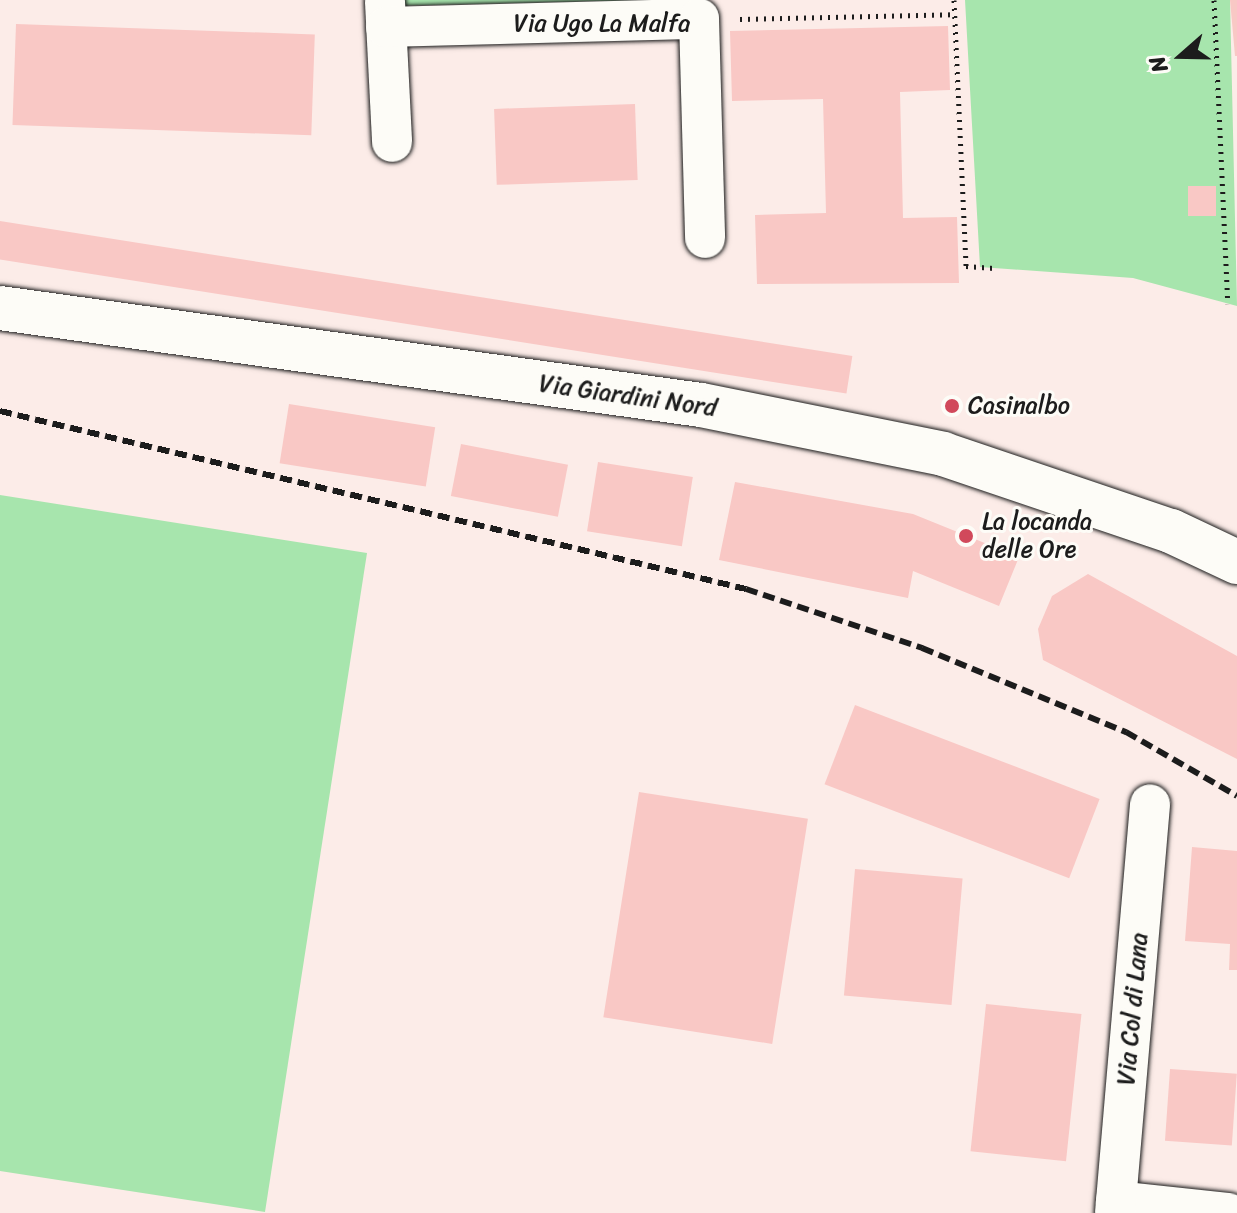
<!DOCTYPE html>
<style>
body{margin:0}
#map{position:relative;width:1237px;height:1213px;overflow:hidden;background:#fcece8;font-family:Sriracha,sans-serif}
div>[style]{position:absolute}
.green>*{inset:0;background:#a7e5ad}
.building>*{inset:0;background:#f9c8c5;transform-origin:0 0}
.path>*{height:5px;margin-top:-2.5px;transform-origin:0;background:repeating-linear-gradient(90deg,#1c1c1c 0 2px,transparent 0 8px)}
.roads{filter:drop-shadow(0 0 2px #1c1c1c) drop-shadow(0 0 2px #1c1c1c)}
.minor>*{height:40px;margin:-20px;padding:0 20px;transform-origin:20px;border-radius:20px;background:#fdfcf7}
.secondary>*{height:44px;margin:-22px;padding:0 22px;transform-origin:22px;border-radius:22px;background:#fdfcf7}
.rail>*{height:6px;margin-top:-3px;transform-origin:0;background:repeating-linear-gradient(90deg,#1c1c1c 0 12px,transparent 0 18px)}
.dots>*{width:22px;height:22px;translate:-50% -50%;box-sizing:border-box;border:4px solid #fdfcf7;border-radius:50%}
span{translate:-50% -50%;white-space:nowrap;text-align:center;line-height:1.15;-webkit-text-stroke:6px #fdfcf7;paint-order:stroke}
.street-label{font-size:24px;color:#1c1c1c}
.poi-label{font-size:24px;color:#1c1c1c}
.left{translate:0 -50%;text-align:left}
.north{position:absolute;left:1141px;top:16px;width:80px;height:80px;-webkit-text-stroke:6px #fdfcf7;paint-order:stroke;rotate:250deg;font-size:22px;font-weight:700;line-height:32px;text-align:center;color:#1c1c1c}
.north::after{content:'';display:block;margin:auto;width:28px;height:36px;background:#1c1c1c;clip-path:polygon(50% 0,100% 100%,50% 72%,0 100%)}
</style>
<div id="map">
<div class="green">
<div style="clip-path:polygon(385px 0,647px 0,385px 6px)"></div>
<div style="clip-path:polygon(965px 0,1230px 0,1237px 306px,1133px 278px,980px 267px)"></div>
<div style="clip-path:polygon(0 495px,367px 553px,265px 1212px,0 1171px)"></div>
</div>
<div class="building">
<div style="clip-path:polygon(1230px 0,1237px 0,1237px 56px,1235px 56px)"></div>
<div style="left:16px;top:24px;width:299px;height:101px;rotate:2deg"></div>
<div style="clip-path:polygon(948px 26px,950px 90px,900px 92px,903px 218px,957px 217px,959px 283px,757px 284px,755px 215px,826px 213px,823px 99px,732px 101px,730px 31px)"></div>
<div style="left:635px;top:104px;width:76px;height:141px;rotate:88deg"></div>
<div style="left:1188px;top:186px;width:28px;height:30px"></div>
<div style="left:0;top:221px;width:863px;height:38px;rotate:9deg"></div>
<div style="left:289px;top:404px;width:148px;height:60px;rotate:9deg"></div>
<div style="left:461px;top:444px;width:109px;height:53px;rotate:11deg"></div>
<div style="left:598px;top:462px;width:96px;height:70px;rotate:9deg"></div>
<div style="clip-path:polygon(735px 482px,913px 514px,1019px 557px,999px 606px,913px 571px,908px 598px,719px 560px)"></div>
<div style="clip-path:polygon(1088px 574px,1237px 656px,1237px 759px,1043px 660px,1038px 629px,1052px 596px)"></div>
<div style="left:855px;top:705px;width:262px;height:85px;rotate:21deg"></div>
<div style="left:639px;top:792px;width:171px;height:228px;rotate:9deg"></div>
<div style="clip-path:polygon(1192px 847px,1237px 851px,1237px 970px,1229px 970px,1230px 944px,1185px 941px)"></div>
<div style="left:855px;top:869px;width:108px;height:127px;rotate:5deg"></div>
<div style="left:986px;top:1004px;width:96px;height:148px;rotate:6deg"></div>
<div style="left:1170px;top:1069px;width:67px;height:72px;rotate:4deg"></div>
</div>
<div class="path">
<div style="left:954px;top:0;width:266px;rotate:87.4deg"></div>
<div style="left:966px;top:266px;width:28px;rotate:4deg"></div>
<div style="left:1214px;top:0;width:304px;rotate:87.4deg"></div>
<div style="left:740px;top:19px;width:214px;rotate:-1.3deg"></div>
</div>
<div class="roads">
<div class="minor">
<div style="left:385px;top:2px;width:140px;rotate:87.1deg"></div>
<div style="left:386px;top:27px;width:313px;rotate:-1.5deg"></div>
<div style="left:699px;top:19px;width:219px;rotate:88.4deg"></div>
<div style="left:1116px;top:1201px;width:113px;rotate:6.1deg"></div>
<div style="left:1115px;top:1213px;width:410px;rotate:-85.1deg"></div>
</div>
<div class="secondary">
<div style="left:0;top:308px;width:708px;rotate:7.88deg"></div>
<div style="left:701px;top:405px;width:247px;rotate:11.4deg"></div>
<div style="left:943px;top:454px;width:241px;rotate:18.7deg"></div>
<div style="left:1171px;top:531px;width:73px;rotate:25.2deg"></div>
</div>
</div>
<div class="rail">
<div style="left:0;top:411px;width:767px;rotate:13.42deg"></div>
<div style="left:746px;top:589px;width:186px;rotate:18.5deg"></div>
<div style="left:922px;top:648px;width:221px;rotate:22.4deg"></div>
<div style="left:1126px;top:732px;width:128px;rotate:30deg"></div>
</div>
<div class="dots">
<div style="left:952px;top:406px;background:#d1495b"></div>
<div style="left:966px;top:536px;background:#d1495b"></div>
</div>
<div class="street-label">
<span style="left:602px;top:24px">Via Ugo La Malfa</span>
<span style="left:628px;top:396px;rotate:8deg">Via Giardini Nord</span>
<span style="left:1133px;top:1009px;rotate:-85deg">Via Col di Lana</span>
</div>
<div class="poi-label">
<span class="left" style="left:968px;top:406px">Casinalbo</span>
<span class="left" style="left:982px;top:536px">La locanda<br>delle Ore</span>
</div>
<div class="north">N</div>
</div>
